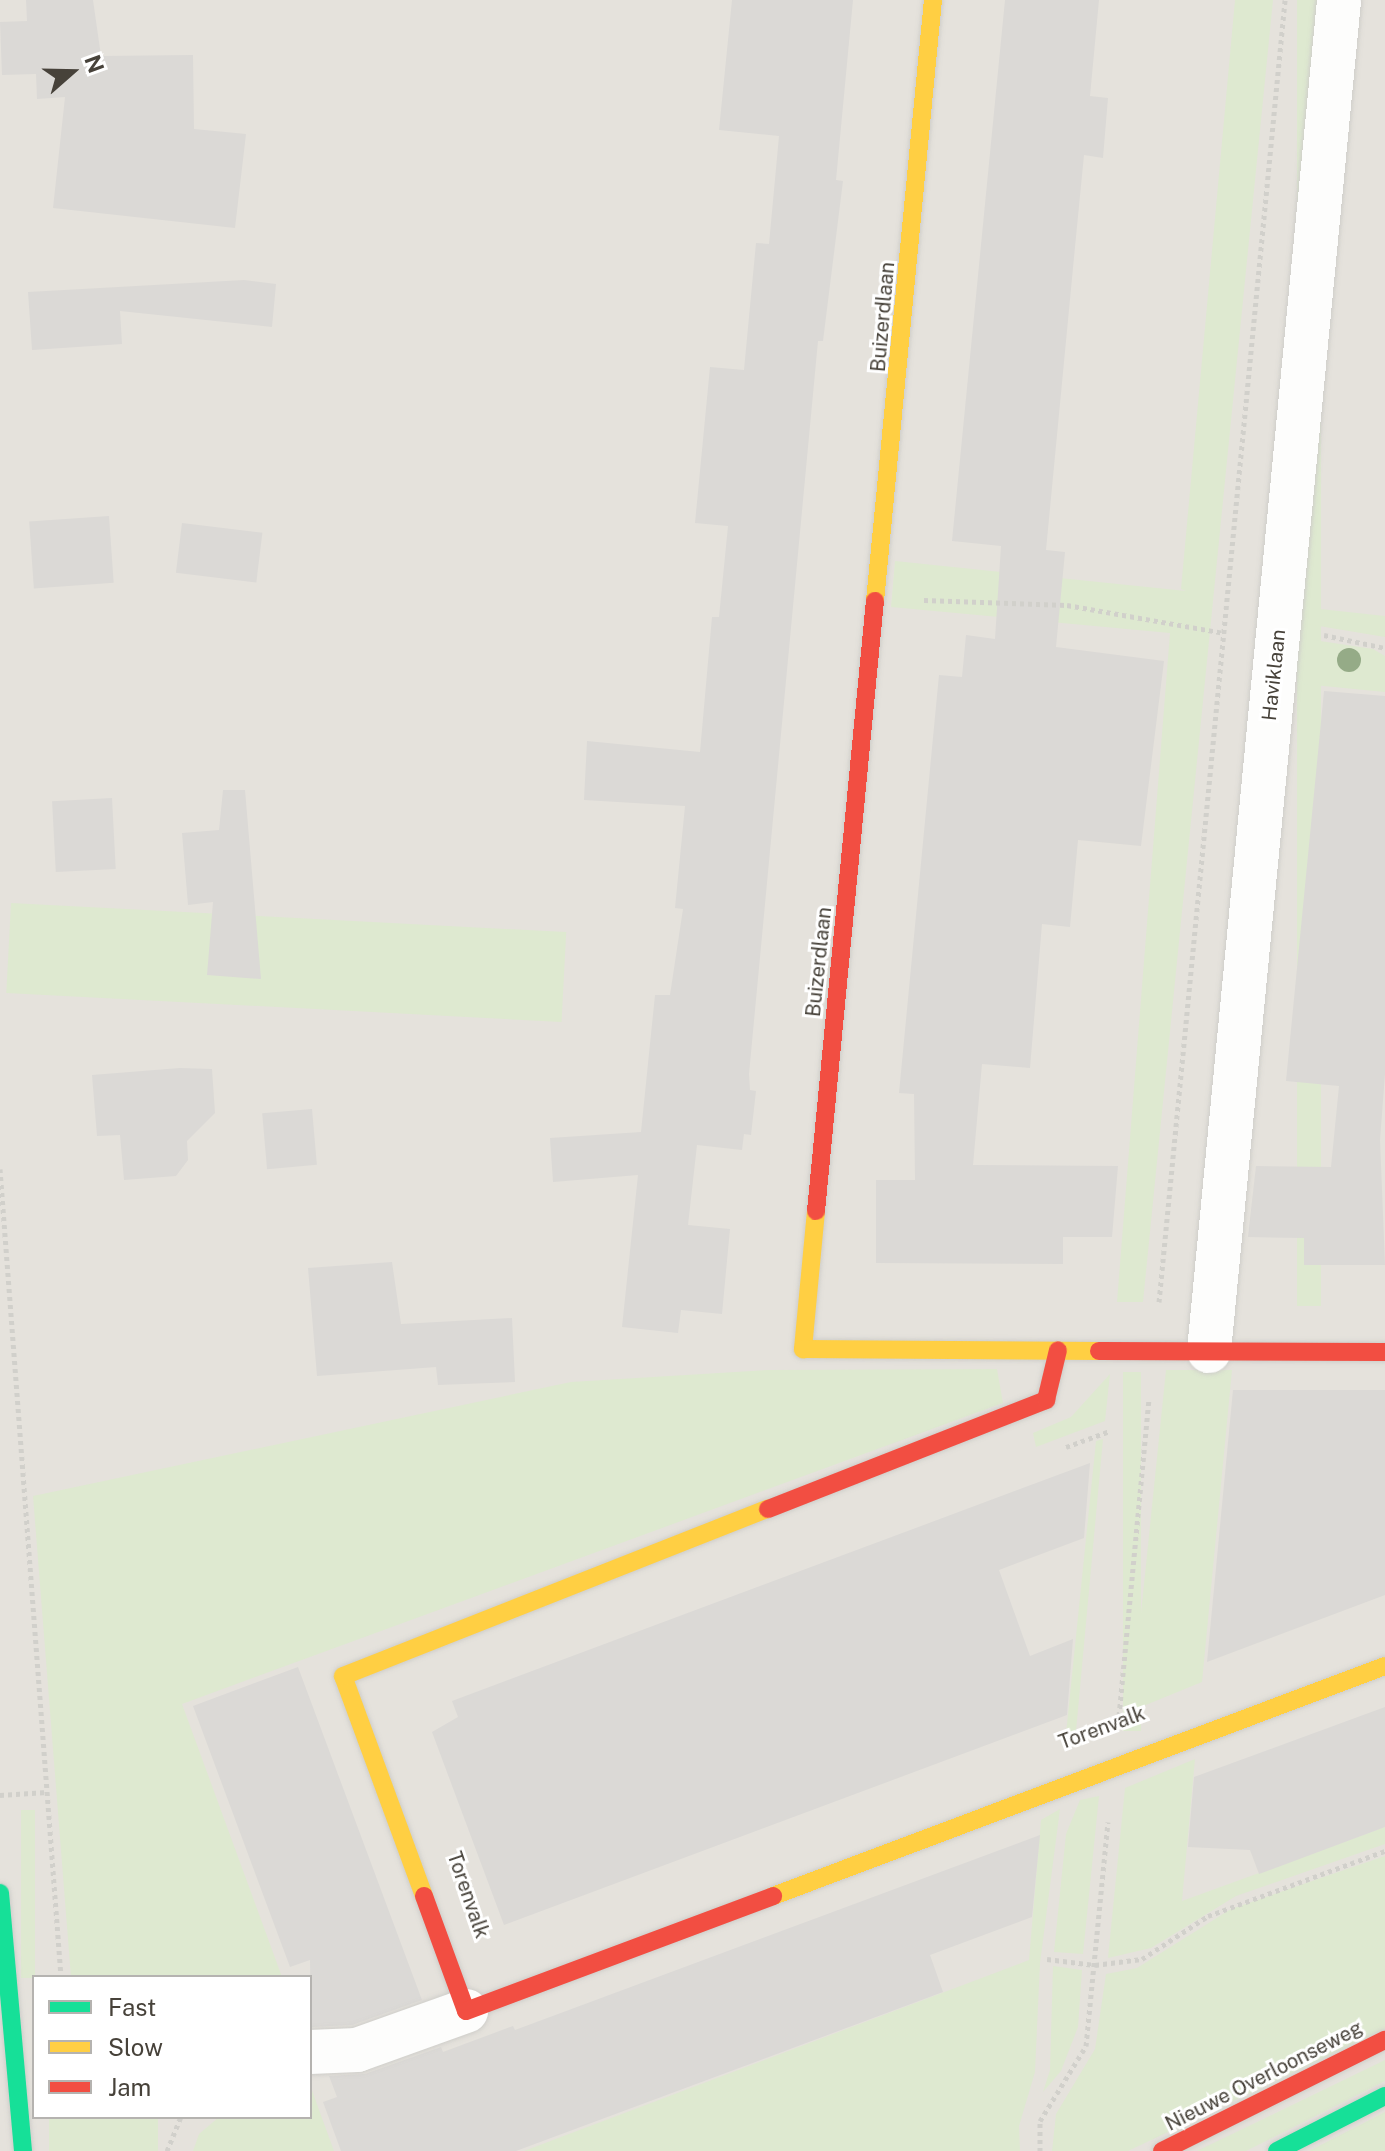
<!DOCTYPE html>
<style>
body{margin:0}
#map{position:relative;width:1385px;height:2151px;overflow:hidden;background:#f1f0ed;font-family:"Public Sans",sans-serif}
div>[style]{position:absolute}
.residential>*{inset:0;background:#e5e2dc}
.green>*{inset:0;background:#dee9d0;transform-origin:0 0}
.building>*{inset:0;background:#dbd9d6;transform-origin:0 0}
.path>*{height:5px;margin-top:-2.5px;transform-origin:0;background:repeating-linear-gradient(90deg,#d1d0cb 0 4px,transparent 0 8px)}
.roads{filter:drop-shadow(0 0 2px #cfceca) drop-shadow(0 0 2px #cfceca)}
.street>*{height:44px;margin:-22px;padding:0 22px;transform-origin:22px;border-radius:22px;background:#fdfdfc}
.fast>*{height:18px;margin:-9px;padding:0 9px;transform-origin:9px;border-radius:9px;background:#16e098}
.slow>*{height:18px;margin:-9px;padding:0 9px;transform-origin:9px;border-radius:9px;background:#ffcf43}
.jam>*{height:18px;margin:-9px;padding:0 9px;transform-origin:9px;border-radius:9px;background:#f24e42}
.trees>*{width:24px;height:24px;margin:-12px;border-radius:50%;background:#95ab87}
span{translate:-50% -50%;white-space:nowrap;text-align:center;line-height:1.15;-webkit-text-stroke:6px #fff;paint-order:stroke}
.street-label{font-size:20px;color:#47423a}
.legend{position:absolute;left:32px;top:1975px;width:280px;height:144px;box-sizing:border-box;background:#fff;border:2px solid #b5b3b0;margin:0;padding:10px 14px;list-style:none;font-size:24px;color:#47423a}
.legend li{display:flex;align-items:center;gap:16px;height:40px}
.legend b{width:40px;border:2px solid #b5b3b0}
.north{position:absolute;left:32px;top:32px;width:80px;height:80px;-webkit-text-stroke:6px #fff;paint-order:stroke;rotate:70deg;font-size:22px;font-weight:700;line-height:32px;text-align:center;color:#47423a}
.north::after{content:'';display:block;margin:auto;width:28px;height:36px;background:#47423a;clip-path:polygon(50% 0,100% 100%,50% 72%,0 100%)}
</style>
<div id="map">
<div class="residential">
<div style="clip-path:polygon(evenodd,0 0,1385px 0,1385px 2151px,0 2151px,0 0,34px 1977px,310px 1977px,310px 2117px,34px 2117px,34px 1977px)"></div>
</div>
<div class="green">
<div style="clip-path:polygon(1235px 0,1273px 0,1143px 1302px,1117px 1302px,1170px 633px,891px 607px,895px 561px,1186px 591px,1181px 589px)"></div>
<div style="left:1297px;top:0;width:24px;height:1306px"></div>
<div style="clip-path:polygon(1311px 608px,1385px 616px,1385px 637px,1307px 624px)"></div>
<div style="clip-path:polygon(1307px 639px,1373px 649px,1385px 656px,1385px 692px,1303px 684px)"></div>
<div style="left:11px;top:903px;width:556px;height:90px;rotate:3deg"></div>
<div style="clip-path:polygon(997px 1369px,1003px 1403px,182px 1704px,282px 1977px,71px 1977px,33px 1496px,571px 1382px,768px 1370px)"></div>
<div style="clip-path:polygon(1166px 1370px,1232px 1370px,1202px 1682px,1131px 1711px)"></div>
<div style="left:1123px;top:1372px;width:18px;height:359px"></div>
<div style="clip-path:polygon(1110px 1374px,1105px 1421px,1036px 1447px,1033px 1433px,1071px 1417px)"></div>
<div style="clip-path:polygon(1103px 1439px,1076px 1731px,1066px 1734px,1096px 1441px)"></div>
<div style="clip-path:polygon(1195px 1759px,1182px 1901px,1385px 1827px,1385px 1844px,1236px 1896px,1151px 1948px,1108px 1958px,1125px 1788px)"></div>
<div style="clip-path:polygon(1099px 1796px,1083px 1954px,1054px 1952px,1066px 1834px,1080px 1800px)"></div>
<div style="clip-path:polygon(1060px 1809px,1040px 1963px,1035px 2072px,1019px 2126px,1020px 2151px,524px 2151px,1029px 1960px,1041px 1820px)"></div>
<div style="left:21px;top:1810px;width:14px;height:168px"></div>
<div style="clip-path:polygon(1385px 1856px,1385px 2029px,1128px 2151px,1052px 2151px,1056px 2114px,1095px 2049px,1106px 1974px,1137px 1968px,1231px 1909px)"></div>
<div style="clip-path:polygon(1053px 1966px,1082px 1970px,1078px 2027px,1061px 2071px,1043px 2092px,1050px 2070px)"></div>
<div style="clip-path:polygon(1385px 2060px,1385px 2081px,1246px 2151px,1197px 2151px)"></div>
<div style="clip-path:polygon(310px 2085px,334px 2151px,193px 2151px,199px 2134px,219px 2117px,310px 2117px)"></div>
<div style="clip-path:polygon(1385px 2112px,1385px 2151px,1309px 2151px)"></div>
<div style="left:49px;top:2117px;width:109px;height:34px"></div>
</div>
<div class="building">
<div style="clip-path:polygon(26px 0,93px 0,101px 56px,193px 55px,194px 129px,246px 134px,235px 228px,53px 208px,65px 97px,37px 99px,36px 74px,2px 75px,0 22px,27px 21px)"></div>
<div style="clip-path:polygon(732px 0,853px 0,836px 180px,843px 181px,823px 341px,818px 341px,749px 1074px,750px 1090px,756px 1091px,751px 1135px,744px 1134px,742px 1150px,697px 1145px,688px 1225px,730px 1229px,722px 1314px,681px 1310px,678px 1333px,622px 1327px,638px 1175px,553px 1182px,550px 1138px,641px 1132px,655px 995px,670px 995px,683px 909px,675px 908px,685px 806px,584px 800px,587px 741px,700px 752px,712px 617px,719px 617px,728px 526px,695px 523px,710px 367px,744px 370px,756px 243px,769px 244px,779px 136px,719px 130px)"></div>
<div style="clip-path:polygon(1005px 0,1099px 0,1090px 96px,1108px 98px,1103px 158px,1084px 155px,1075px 247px,1046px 550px,1065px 552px,1056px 647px,1164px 661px,1141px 846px,1078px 840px,1070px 927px,1042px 924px,1030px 1068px,982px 1064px,973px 1165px,1118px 1166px,1112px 1237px,1063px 1237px,1063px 1264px,876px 1263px,876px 1180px,915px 1180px,914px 1094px,899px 1093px,939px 675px,962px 677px,966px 635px,995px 639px,1001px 546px,952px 541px)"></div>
<div style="clip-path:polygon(244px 280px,276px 284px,272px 327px,120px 311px,122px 344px,32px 350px,28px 292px)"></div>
<div style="left:109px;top:516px;width:67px;height:80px;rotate:86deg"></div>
<div style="left:182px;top:523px;width:81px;height:50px;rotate:7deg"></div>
<div style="clip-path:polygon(1324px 691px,1385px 696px,1385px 1074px,1380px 1140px,1385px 1265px,1304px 1265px,1304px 1238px,1248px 1237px,1256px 1166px,1331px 1167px,1339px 1086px,1286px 1081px)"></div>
<div style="clip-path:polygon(223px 790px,245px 790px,261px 979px,207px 975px,213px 902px,188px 905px,182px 833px,219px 830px)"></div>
<div style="left:112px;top:798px;width:71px;height:60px;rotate:87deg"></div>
<div style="clip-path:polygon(180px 1068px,212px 1069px,215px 1113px,187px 1141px,188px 1160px,176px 1176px,124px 1180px,120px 1135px,97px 1136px,92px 1075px)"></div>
<div style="left:312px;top:1109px;width:56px;height:50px;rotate:85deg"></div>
<div style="clip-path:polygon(392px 1262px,401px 1324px,512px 1318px,515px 1382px,438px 1385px,436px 1367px,317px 1376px,308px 1268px)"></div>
<div style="clip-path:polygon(1233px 1390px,1385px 1390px,1385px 1595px,1207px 1662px)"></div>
<div style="clip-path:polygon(1090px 1463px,1084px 1538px,999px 1570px,1030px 1656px,1073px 1639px,1067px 1715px,504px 1925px,432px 1732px,458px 1717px,452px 1701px)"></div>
<div style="clip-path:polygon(298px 1667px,422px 2000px,352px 2025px,311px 2027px,310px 1960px,290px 1967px,193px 1706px)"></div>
<div style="clip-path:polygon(1385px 1707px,1385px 1827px,1259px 1874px,1250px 1850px,1188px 1847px,1194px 1777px)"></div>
<div style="clip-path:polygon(1040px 1835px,1032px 1917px,930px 1955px,943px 1992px,516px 2151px,341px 2151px,323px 2102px,337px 2097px,329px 2076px,365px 2074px,441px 2047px,443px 2052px,513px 2026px,515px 2030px)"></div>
</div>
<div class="path">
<div style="left:924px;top:600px;width:143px;rotate:2deg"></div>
<div style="left:1067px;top:605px;width:159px;rotate:10.1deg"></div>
<div style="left:1324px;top:635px;width:62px;rotate:12deg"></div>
<div style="left:0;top:1169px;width:810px;rotate:85.68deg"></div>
<div style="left:1159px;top:1302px;width:1308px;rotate:-84.47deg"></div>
<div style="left:1066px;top:1447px;width:47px;rotate:-20deg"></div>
<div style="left:1119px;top:1716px;width:317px;rotate:-84.6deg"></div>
<div style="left:0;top:1795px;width:47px;rotate:-3.7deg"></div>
<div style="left:1047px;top:1959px;width:48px;rotate:7.1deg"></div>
<div style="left:1095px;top:1965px;width:47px;rotate:-7.3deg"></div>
<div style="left:1142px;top:1959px;width:79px;rotate:-33.1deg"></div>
<div style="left:1208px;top:1916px;width:189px;rotate:-20.2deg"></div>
<div style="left:167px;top:2151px;width:37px;rotate:-68deg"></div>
<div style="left:1040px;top:2151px;width:30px;rotate:-90deg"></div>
<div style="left:1040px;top:2121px;width:88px;rotate:-58.5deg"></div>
<div style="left:1086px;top:2046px;width:225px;rotate:-84.4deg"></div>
</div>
<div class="roads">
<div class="street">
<div style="left:1209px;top:1351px;width:1357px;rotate:-84.5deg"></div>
<div style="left:310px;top:2052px;width:47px;rotate:-2.4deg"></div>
<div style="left:357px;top:2050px;width:116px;rotate:-19.7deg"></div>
</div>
<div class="fast">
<div style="left:0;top:1893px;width:259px;rotate:84.9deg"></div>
<div style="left:1277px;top:2151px;width:121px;rotate:-27deg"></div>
</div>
<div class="slow">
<div style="left:875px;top:601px;width:604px;rotate:-84.49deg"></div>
<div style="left:816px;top:1211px;width:139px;rotate:95.4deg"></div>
<div style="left:803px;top:1349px;width:296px;rotate:0.4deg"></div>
<div style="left:424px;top:1896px;width:234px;rotate:-110.2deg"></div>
<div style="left:343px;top:1676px;width:457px;rotate:-21.5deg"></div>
<div style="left:773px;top:1896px;width:654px;rotate:-20.6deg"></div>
</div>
<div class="jam">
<div style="left:816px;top:1211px;width:613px;rotate:-84.48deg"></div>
<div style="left:1099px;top:1351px;width:286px;rotate:0.2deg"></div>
<div style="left:768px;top:1509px;width:299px;rotate:-21.4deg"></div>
<div style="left:1046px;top:1400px;width:51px;rotate:-76.5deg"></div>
<div style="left:424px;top:1896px;width:122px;rotate:69.9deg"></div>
<div style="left:466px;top:2011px;width:328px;rotate:-20.5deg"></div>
<div style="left:1162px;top:2151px;width:249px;rotate:-26.5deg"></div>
</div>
</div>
<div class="trees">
<div style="left:1349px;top:660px"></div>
</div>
<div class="street-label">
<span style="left:883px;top:317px;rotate:-85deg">Buizerdlaan</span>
<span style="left:1274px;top:675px;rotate:-84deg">Haviklaan</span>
<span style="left:819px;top:962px;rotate:-84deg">Buizerdlaan</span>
<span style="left:1102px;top:1728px;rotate:-20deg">Torenvalk</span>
<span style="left:468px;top:1895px;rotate:71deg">Torenvalk</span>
<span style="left:1264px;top:2076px;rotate:-27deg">Nieuwe Overloonseweg</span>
</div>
<ul class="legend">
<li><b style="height:10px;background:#16e098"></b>Fast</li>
<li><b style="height:10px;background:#ffcf43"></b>Slow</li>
<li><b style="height:10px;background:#f24e42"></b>Jam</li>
</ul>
<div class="north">N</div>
</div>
